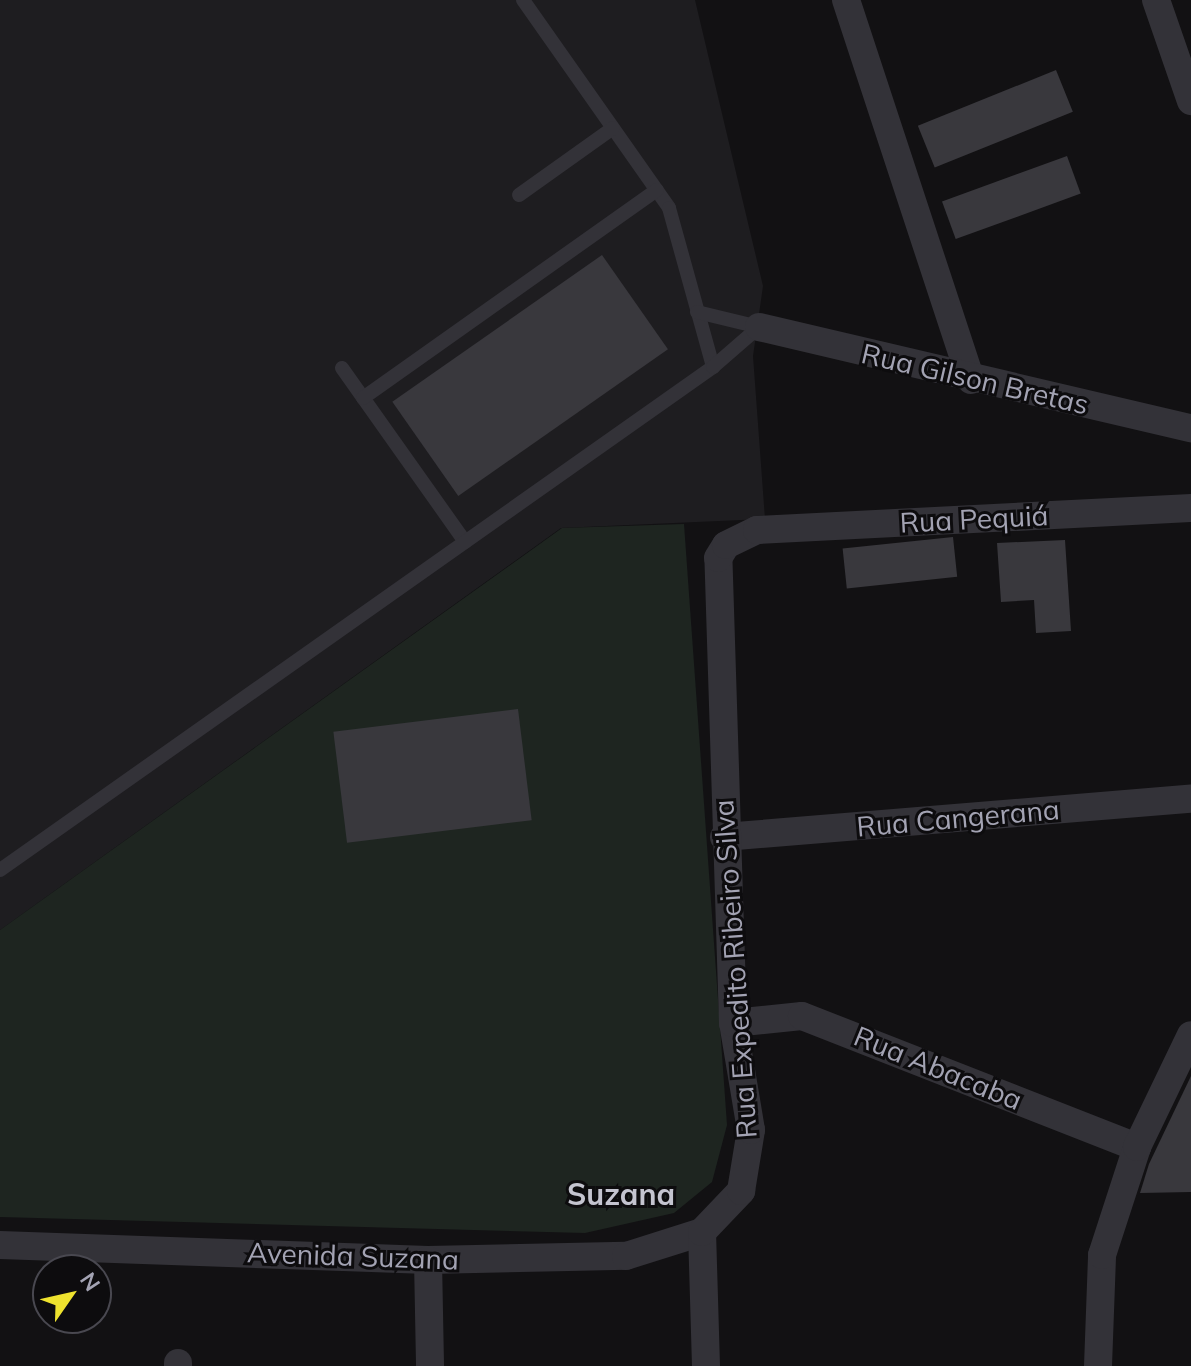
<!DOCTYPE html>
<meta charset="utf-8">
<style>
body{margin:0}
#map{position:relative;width:1191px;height:1366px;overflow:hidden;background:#121113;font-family:Mulish,sans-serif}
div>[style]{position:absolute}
.built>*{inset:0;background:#1e1d20}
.green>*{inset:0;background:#1e2520}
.building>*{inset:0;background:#39383d;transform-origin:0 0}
.lane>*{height:14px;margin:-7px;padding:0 7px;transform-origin:7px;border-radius:7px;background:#333238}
.street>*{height:28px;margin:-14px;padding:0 14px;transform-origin:14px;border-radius:14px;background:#333238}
span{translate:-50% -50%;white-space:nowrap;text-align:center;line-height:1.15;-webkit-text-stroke:6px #0d0c0e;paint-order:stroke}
.street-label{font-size:28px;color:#a3a3b3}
.neighbourhood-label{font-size:30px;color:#c4c4cf;font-weight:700}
.north{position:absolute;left:32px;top:1254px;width:80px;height:80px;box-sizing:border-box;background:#0d0c0e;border:2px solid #494850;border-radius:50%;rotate:56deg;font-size:22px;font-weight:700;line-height:32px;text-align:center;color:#a3a3b3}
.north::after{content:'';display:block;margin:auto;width:28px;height:36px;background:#eee22e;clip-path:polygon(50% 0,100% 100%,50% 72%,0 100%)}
</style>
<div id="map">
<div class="built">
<div style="clip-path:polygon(0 0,695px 0,763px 286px,753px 356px,765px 519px,561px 528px,0 930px)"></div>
</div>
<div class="green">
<div style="clip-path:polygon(684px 524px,727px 1125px,712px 1182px,674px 1213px,585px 1233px,0 1217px,0 930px,562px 528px)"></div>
</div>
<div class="building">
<div style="left:1056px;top:70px;width:45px;height:149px;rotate:68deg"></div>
<div style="left:1067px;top:156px;width:40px;height:133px;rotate:70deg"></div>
<div style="left:602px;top:255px;width:115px;height:256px;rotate:55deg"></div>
<div style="left:953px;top:537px;width:40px;height:111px;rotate:84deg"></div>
<div style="clip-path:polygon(1065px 540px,1071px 631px,1036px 633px,1034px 600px,1001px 602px,997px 543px)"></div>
<div style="left:518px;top:709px;width:112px;height:186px;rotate:83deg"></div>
<div style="clip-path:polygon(1191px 1076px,1191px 1192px,1140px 1193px,1149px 1164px)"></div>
</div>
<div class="lane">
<div style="left:523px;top:0;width:254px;rotate:54.9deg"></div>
<div style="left:669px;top:208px;width:165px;rotate:74.5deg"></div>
<div style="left:519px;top:195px;width:115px;rotate:-35.5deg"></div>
<div style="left:697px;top:312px;width:64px;rotate:13.6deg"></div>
<div style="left:342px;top:368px;width:213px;rotate:54.7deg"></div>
<div style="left:363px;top:398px;width:360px;rotate:-35.3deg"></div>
<div style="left:0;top:870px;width:873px;rotate:-35.2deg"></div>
<div style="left:713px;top:367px;width:61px;rotate:-41deg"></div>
</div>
<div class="street">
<div style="left:846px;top:0;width:400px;rotate:71.8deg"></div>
<div style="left:1156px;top:0;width:107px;rotate:70.9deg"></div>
<div style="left:759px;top:327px;width:444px;rotate:13.2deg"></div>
<div style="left:724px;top:837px;width:469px;rotate:-4.7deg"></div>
<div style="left:733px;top:1023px;width:69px;rotate:-5.8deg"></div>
<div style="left:802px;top:1016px;width:360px;rotate:21.4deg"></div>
<div style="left:0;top:1245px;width:428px;rotate:2deg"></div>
<div style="left:428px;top:1260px;width:198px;rotate:-1.2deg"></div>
<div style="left:626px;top:1256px;width:80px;rotate:-17.5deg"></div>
<div style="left:428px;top:1260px;width:106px;rotate:88.9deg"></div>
<div style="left:178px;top:1363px;width:3px;rotate:90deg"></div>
<div style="left:706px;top:1366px;width:134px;rotate:-91.7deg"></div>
<div style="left:702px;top:1232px;width:57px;rotate:-46.4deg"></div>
<div style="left:741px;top:1191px;width:62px;rotate:-80.7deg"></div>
<div style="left:751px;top:1130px;width:109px;rotate:-99.5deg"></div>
<div style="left:733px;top:1023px;width:465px;rotate:-91.8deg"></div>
<div style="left:718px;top:558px;width:15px;rotate:-58deg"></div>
<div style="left:726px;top:545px;width:34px;rotate:-26deg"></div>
<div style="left:757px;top:530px;width:435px;rotate:-2.9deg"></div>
<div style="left:1098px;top:1366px;width:111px;rotate:-87.9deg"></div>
<div style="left:1102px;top:1255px;width:114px;rotate:-72deg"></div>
<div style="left:1137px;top:1147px;width:124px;rotate:-64.3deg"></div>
</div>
<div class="street-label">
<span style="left:975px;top:379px;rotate:13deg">Rua Gilson Bretas</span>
<span style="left:974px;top:519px;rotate:-3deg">Rua Pequiá</span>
<span style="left:958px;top:818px;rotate:-5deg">Rua Cangerana</span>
<span style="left:735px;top:969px;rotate:-94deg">Rua Expedito Ribeiro Silva</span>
<span style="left:938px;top:1068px;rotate:22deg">Rua Abacaba</span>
<span style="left:353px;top:1256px;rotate:2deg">Avenida Suzana</span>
</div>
<div class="neighbourhood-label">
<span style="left:621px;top:1194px">Suzana</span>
</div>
<div class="north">N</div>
</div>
